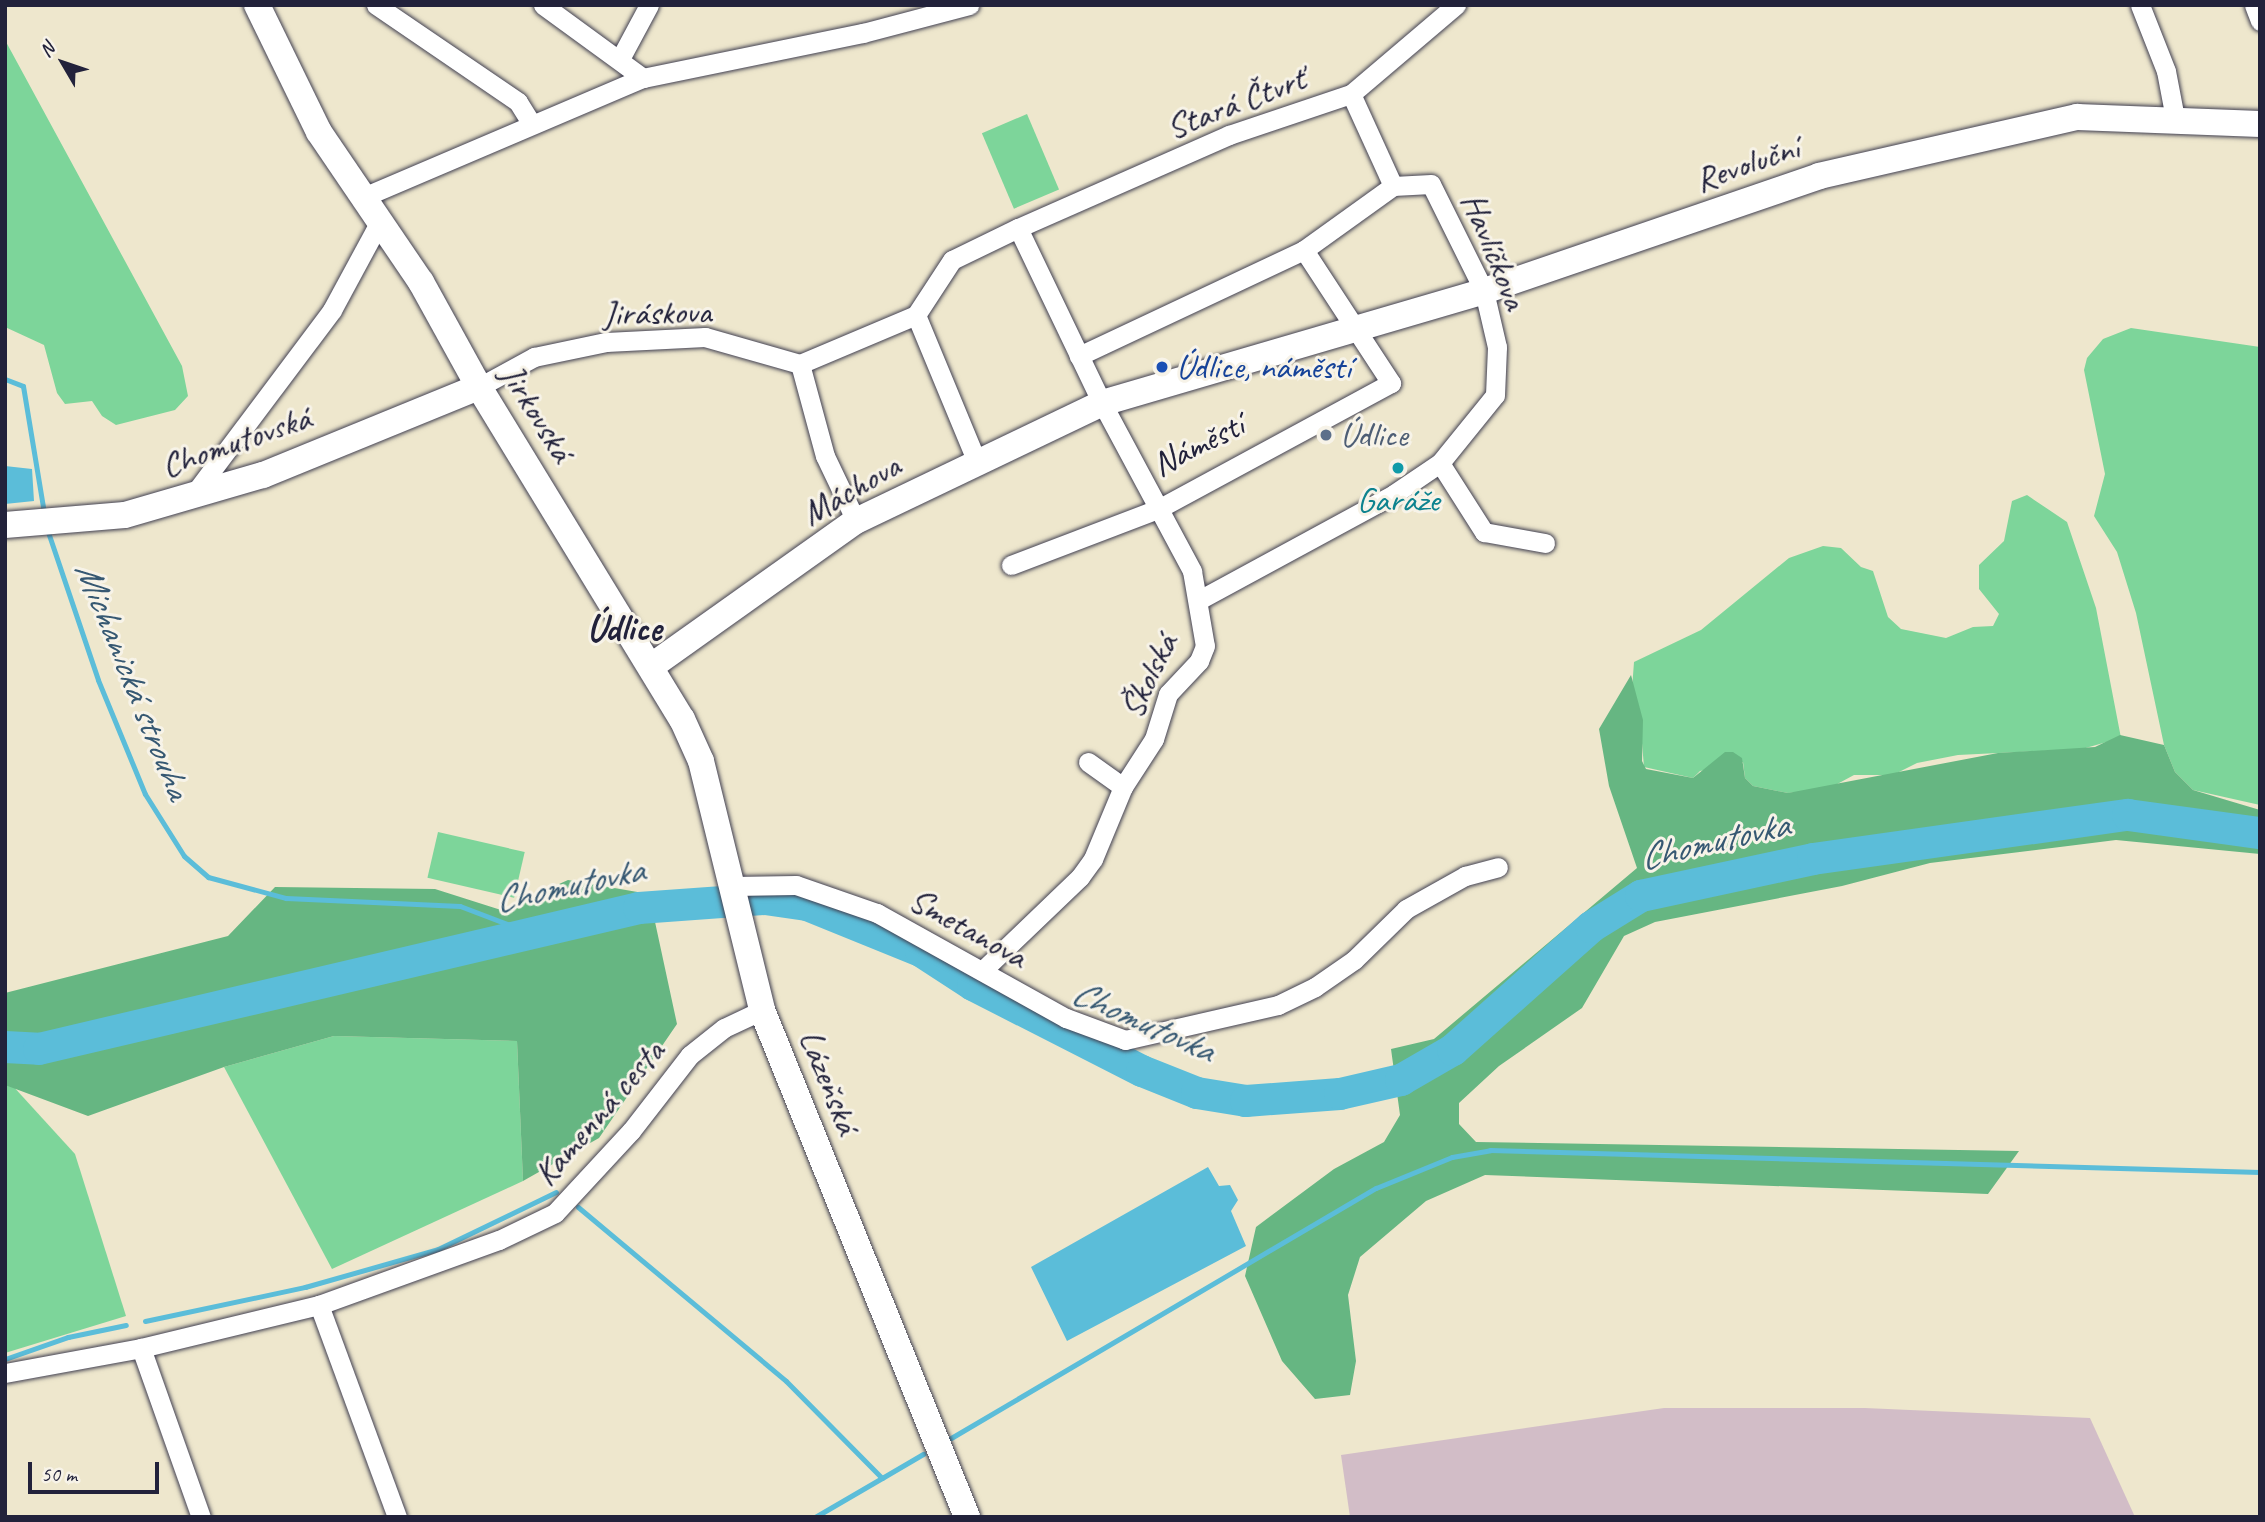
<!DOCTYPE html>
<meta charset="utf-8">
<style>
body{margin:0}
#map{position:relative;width:2265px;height:1522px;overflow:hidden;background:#eee7cd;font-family:Caveat,sans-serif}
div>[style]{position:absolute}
.industrial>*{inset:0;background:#d2bdc7}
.green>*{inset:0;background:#7dd59a;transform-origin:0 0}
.forest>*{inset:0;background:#66b682}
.water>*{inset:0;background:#5bbdd9}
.stream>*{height:5px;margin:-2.5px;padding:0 2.5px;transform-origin:2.5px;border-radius:2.5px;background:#5bbdd9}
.river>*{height:32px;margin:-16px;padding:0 16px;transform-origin:16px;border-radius:16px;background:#5bbdd9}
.roads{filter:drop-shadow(0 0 2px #414051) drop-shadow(0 0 2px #414051)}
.street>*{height:19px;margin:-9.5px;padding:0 9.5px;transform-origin:9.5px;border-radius:9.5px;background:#fff}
.secondary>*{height:26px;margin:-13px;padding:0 13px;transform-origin:13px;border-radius:13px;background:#fff}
.dots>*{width:19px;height:19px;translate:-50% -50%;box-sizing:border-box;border:4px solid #f7f3e8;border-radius:50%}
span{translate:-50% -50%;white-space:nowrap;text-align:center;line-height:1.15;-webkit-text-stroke:6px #f7f3e8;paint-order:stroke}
.street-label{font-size:35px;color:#22223b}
.transit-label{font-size:35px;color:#164399}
.left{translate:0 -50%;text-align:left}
.service-label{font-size:35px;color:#4e5e75}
.culture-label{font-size:35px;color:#0d838f}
.water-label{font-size:37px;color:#365872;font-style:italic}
.quarter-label{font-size:38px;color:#22223b;font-weight:700}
.frame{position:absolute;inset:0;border:7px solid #22223b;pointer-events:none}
.north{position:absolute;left:28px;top:28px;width:70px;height:70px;-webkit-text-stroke:5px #f7f3e8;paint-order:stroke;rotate:309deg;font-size:19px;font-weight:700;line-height:28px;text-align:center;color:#22223b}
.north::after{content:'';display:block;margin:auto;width:24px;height:32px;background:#22223b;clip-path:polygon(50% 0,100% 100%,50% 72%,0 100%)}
.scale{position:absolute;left:28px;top:1462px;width:131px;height:32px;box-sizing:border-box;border:4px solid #22223b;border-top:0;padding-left:9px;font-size:21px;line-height:24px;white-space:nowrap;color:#22223b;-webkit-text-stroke:5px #f7f3e8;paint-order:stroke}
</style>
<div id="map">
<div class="industrial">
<div style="clip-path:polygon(1664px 1408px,1865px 1408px,2090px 1418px,2135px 1517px,1350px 1517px,1341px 1455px)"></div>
</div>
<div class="green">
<div style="clip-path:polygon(5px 40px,182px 366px,188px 396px,175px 410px,116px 425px,102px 416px,92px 401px,65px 404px,57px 393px,44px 345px,5px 327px)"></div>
<div style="left:1027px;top:114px;width:82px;height:49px;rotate:67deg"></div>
<div style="clip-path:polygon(2131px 328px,2260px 347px,2260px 805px,2193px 790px,2175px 772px,2164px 745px,2136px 613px,2117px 552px,2094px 516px,2105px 474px,2084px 370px,2087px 358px,2103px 339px)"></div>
<div style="clip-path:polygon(2027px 495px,2067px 522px,2096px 608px,2121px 738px,2082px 749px,1958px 755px,1917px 763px,1893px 775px,1854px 775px,1828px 789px,1788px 793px,1753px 786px,1745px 778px,1743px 762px,1700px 771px,1693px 778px,1644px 767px,1639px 707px,1632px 689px,1634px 662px,1701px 630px,1789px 558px,1823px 546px,1841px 548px,1861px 567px,1873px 571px,1888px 617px,1901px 629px,1946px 638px,1973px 627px,1993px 626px,1999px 614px,1979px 589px,1979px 565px,2004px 541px,2012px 501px)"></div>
<div style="left:438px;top:832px;width:89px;height:47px;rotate:13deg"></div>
<div style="clip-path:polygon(334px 1036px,517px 1041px,523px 1181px,332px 1269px,224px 1067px)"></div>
<div style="clip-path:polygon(5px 1085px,12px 1085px,75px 1154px,126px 1316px,5px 1353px)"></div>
</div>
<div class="forest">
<div style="clip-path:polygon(1631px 675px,1643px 720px,1642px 761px,1646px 769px,1693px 778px,1725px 752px,1733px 752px,1742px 758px,1745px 778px,1753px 786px,1788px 793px,1998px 753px,2095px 747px,2120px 735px,2164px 745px,2175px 772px,2193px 790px,2260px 810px,2260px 854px,2116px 840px,1930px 863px,1842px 886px,1655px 922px,1624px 936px,1582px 1008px,1499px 1066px,1459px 1103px,1459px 1124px,1476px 1142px,2019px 1151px,1988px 1194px,1485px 1175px,1426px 1201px,1360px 1257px,1348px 1295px,1356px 1361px,1350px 1395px,1315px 1399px,1282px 1361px,1245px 1276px,1256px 1227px,1334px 1169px,1384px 1142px,1400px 1115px,1391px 1049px,1434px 1039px,1637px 868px,1609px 786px,1599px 729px)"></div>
<div style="clip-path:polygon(568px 880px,649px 894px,677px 1024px,599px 1138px,523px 1181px,517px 1041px,334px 1036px,224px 1067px,88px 1116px,5px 1085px,5px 993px,228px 936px,275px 887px,435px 889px,501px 910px)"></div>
</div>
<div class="water">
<div style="clip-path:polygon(5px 466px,32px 469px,34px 501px,5px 504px)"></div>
<div style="clip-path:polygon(1208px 1167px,1219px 1186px,1230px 1185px,1238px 1200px,1231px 1211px,1246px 1246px,1067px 1341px,1031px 1267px)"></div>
</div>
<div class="stream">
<div style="left:5px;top:379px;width:19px;rotate:21deg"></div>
<div style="left:23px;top:386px;width:129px;rotate:80.6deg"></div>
<div style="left:47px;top:529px;width:159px;rotate:71.3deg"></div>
<div style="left:98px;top:680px;width:123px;rotate:67.6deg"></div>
<div style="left:145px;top:794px;width:73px;rotate:57.8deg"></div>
<div style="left:184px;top:856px;width:32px;rotate:41deg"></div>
<div style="left:208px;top:877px;width:81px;rotate:15.1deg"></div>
<div style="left:286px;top:898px;width:174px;rotate:2.6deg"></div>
<div style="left:460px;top:906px;width:76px;rotate:20.8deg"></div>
<div style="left:578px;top:1207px;width:271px;rotate:39.9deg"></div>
<div style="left:786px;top:1381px;width:136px;rotate:45.3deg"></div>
<div style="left:882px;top:1478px;width:48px;rotate:-30.3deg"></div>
<div style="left:145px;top:1321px;width:164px;rotate:-12deg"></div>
<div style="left:305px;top:1287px;width:138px;rotate:-15.9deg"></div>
<div style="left:438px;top:1249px;width:131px;rotate:-25.8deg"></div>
<div style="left:5px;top:1359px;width:67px;rotate:-19.2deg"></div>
<div style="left:68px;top:1337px;width:59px;rotate:-11.7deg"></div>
<div style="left:951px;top:1438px;width:493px;rotate:-30.5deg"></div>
<div style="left:1376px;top:1188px;width:82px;rotate:-22.2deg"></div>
<div style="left:1452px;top:1157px;width:39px;rotate:-10deg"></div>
<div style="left:1490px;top:1150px;width:770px;rotate:1.64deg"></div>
<div style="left:815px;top:1517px;width:78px;rotate:-30.2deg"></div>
</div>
<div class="river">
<div style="left:5px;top:1047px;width:34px;rotate:3deg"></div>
<div style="left:39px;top:1049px;width:616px;rotate:-13.22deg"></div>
<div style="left:639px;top:908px;width:126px;rotate:-4.1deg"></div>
<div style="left:765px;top:899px;width:42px;rotate:8.1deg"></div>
<div style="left:807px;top:905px;width:123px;rotate:22deg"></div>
<div style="left:921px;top:951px;width:62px;rotate:33.2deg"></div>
<div style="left:973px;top:985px;width:190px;rotate:27deg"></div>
<div style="left:1142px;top:1071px;width:59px;rotate:21.8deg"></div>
<div style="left:1197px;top:1093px;width:50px;rotate:9.3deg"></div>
<div style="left:1246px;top:1101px;width:94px;rotate:-4.3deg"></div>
<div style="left:1340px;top:1094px;width:63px;rotate:-12.9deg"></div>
<div style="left:1401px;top:1080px;width:60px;rotate:-30deg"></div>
<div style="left:1453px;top:1050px;width:185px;rotate:-41.7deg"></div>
<div style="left:1591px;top:927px;width:59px;rotate:-31.8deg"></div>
<div style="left:1641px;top:896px;width:176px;rotate:-12.1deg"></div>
<div style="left:1813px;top:859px;width:318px;rotate:-8deg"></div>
<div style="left:2128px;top:815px;width:133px;rotate:7.8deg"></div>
</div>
<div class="roads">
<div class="street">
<div style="left:376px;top:5px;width:172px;rotate:34.3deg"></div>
<div style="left:518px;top:102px;width:25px;rotate:58deg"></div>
<div style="left:543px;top:5px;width:124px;rotate:36.1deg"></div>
<div style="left:2140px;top:5px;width:71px;rotate:68.5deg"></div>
<div style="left:2166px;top:71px;width:48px;rotate:79.2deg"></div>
<div style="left:2254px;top:5px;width:17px;rotate:69deg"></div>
<div style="left:620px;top:59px;width:61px;rotate:-61.8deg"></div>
<div style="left:361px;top:198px;width:306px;rotate:-23.1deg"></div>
<div style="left:643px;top:78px;width:225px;rotate:-11.6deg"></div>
<div style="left:863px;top:33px;width:110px;rotate:-14.8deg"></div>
<div style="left:1018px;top:228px;width:231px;rotate:-23.8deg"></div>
<div style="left:1229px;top:135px;width:129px;rotate:-18.6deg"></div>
<div style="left:1351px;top:94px;width:138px;rotate:-40.3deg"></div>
<div style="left:1304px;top:250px;width:110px;rotate:-35.7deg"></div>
<div style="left:916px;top:315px;width:66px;rotate:-56.8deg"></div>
<div style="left:952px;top:260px;width:73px;rotate:-25.9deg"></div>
<div style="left:1018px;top:228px;width:194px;rotate:64.4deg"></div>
<div style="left:1102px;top:403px;width:191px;rotate:61.8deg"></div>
<div style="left:1192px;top:571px;width:76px;rotate:80.2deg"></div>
<div style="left:1205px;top:646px;width:16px;rotate:112deg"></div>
<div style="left:1199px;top:661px;width:45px;rotate:133.2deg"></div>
<div style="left:1168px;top:694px;width:47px;rotate:107.3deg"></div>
<div style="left:1154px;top:739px;width:57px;rotate:122.9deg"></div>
<div style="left:1123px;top:787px;width:43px;rotate:-144.5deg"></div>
<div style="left:916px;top:315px;width:159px;rotate:67.5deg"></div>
<div style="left:800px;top:364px;width:95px;rotate:74.8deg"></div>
<div style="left:825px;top:456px;width:72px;rotate:64.5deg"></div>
<div style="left:800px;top:364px;width:126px;rotate:-22.9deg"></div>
<div style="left:479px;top:387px;width:63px;rotate:-28.6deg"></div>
<div style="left:534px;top:357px;width:74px;rotate:-11.8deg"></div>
<div style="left:606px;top:342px;width:99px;rotate:-2.9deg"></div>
<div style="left:705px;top:337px;width:99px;rotate:15.9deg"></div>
<div style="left:1440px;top:463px;width:82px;rotate:57.5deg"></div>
<div style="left:1484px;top:532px;width:62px;rotate:10.2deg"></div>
<div style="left:194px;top:494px;width:230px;rotate:-53.1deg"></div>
<div style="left:332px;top:310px;width:99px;rotate:-61.6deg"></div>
<div style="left:1011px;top:565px;width:157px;rotate:-20.9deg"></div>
<div style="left:1158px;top:509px;width:265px;rotate:-28.4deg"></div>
<div style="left:1391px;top:383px;width:159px;rotate:-123.2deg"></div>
<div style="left:1304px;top:250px;width:249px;rotate:154.8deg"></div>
<div style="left:1199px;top:600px;width:222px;rotate:-28.5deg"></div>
<div style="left:1394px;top:494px;width:55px;rotate:-34deg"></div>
<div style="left:1440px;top:463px;width:87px;rotate:-51deg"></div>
<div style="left:1495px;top:395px;width:48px;rotate:-87.6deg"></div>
<div style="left:1497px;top:347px;width:57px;rotate:-103.1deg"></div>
<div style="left:1484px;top:291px;width:119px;rotate:-116.4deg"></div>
<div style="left:1431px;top:184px;width:38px;rotate:177deg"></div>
<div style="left:1393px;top:186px;width:101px;rotate:-114.5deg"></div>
<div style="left:733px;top:886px;width:63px;rotate:-0.9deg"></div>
<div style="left:796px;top:885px;width:86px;rotate:19.1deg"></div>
<div style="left:877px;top:913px;width:216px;rotate:29.1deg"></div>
<div style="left:1066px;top:1018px;width:63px;rotate:20.4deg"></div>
<div style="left:1125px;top:1040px;width:157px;rotate:-12.9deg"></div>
<div style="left:1278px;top:1005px;width:41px;rotate:-25.9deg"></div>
<div style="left:1315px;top:987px;width:47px;rotate:-34.7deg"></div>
<div style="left:1354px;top:960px;width:73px;rotate:-44.4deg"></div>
<div style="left:1406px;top:909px;width:68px;rotate:-29.2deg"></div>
<div style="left:1465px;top:876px;width:34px;rotate:-15deg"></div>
<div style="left:982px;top:971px;width:136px;rotate:-43.8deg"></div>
<div style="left:1080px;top:877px;width:22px;rotate:-54deg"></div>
<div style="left:1093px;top:859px;width:78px;rotate:-67.4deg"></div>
<div style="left:319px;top:1305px;width:226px;rotate:69.8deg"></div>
<div style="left:141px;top:1348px;width:179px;rotate:70.5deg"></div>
<div style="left:5px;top:1373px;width:138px;rotate:-10.4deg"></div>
<div style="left:141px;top:1348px;width:183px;rotate:-13.6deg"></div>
<div style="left:319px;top:1305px;width:191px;rotate:-19.9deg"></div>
<div style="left:499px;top:1240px;width:62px;rotate:-25.7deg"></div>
<div style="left:555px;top:1213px;width:112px;rotate:-47.2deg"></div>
<div style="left:631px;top:1131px;width:96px;rotate:-52.2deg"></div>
<div style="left:690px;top:1055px;width:43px;rotate:-38.5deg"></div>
<div style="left:724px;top:1028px;width:42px;rotate:-25.3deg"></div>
</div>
<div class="secondary">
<div style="left:257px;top:5px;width:141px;rotate:64deg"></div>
<div style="left:319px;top:132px;width:181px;rotate:55.8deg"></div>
<div style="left:421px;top:282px;width:120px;rotate:61.1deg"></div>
<div style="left:479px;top:387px;width:389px;rotate:58.6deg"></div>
<div style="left:682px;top:719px;width:46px;rotate:65.7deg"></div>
<div style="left:701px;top:761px;width:256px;rotate:76.2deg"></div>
<div style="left:762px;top:1010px;width:547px;rotate:67.98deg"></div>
<div style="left:5px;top:525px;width:120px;rotate:-4.8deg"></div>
<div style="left:125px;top:515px;width:144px;rotate:-16.2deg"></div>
<div style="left:263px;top:475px;width:233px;rotate:-22.2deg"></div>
<div style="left:653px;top:665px;width:249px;rotate:-35.4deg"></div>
<div style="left:856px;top:521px;width:273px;rotate:-25.6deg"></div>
<div style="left:1102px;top:403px;width:398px;rotate:-16.3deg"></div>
<div style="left:1484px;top:291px;width:354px;rotate:-18.9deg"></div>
<div style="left:1819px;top:176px;width:265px;rotate:-12.9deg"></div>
<div style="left:2077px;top:117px;width:183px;rotate:2.2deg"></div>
</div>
</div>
<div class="dots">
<div style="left:1162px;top:367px;background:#1a4fb4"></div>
<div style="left:1326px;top:435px;background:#5c6f8a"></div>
<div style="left:1398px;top:468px;background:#0f9aa8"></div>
</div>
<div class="street-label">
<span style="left:1236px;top:103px;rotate:-21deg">Stará Čtvrť</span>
<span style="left:1747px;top:164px;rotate:-19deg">Revoluční</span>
<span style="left:1494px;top:251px;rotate:68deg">Havlíčkova</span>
<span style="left:657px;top:313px;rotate:-1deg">Jiráskova</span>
<span style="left:537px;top:413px;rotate:58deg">Jirkovská</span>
<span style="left:236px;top:442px;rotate:-19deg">Chomutovská</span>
<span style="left:1198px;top:445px;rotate:-27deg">Náměstí</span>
<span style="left:851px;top:490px;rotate:-30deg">Máchova</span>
<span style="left:1149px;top:676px;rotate:-64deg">Školská</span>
<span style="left:968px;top:928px;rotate:29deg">Smetanova</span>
<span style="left:829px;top:1082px;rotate:68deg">Lázeňská</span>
<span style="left:599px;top:1113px;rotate:-49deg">Kamenná cesta</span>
</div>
<div class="transit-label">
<span class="left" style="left:1176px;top:367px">Údlice, náměstí</span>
</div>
<div class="service-label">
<span class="left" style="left:1340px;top:435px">Údlice</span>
</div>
<div class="culture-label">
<span style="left:1398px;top:500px">Garáže</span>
</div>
<div class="water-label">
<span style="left:133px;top:680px;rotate:68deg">Michanická strouha</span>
<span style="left:1714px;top:841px;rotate:-13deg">Chomutovka</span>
<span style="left:569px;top:885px;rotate:-12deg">Chomutovka</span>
<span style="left:1143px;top:1021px;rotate:24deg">Chomutovka</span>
</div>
<div class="quarter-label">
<span style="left:624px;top:628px">Údlice</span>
</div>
<div class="frame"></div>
<div class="north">N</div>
<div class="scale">50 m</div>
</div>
